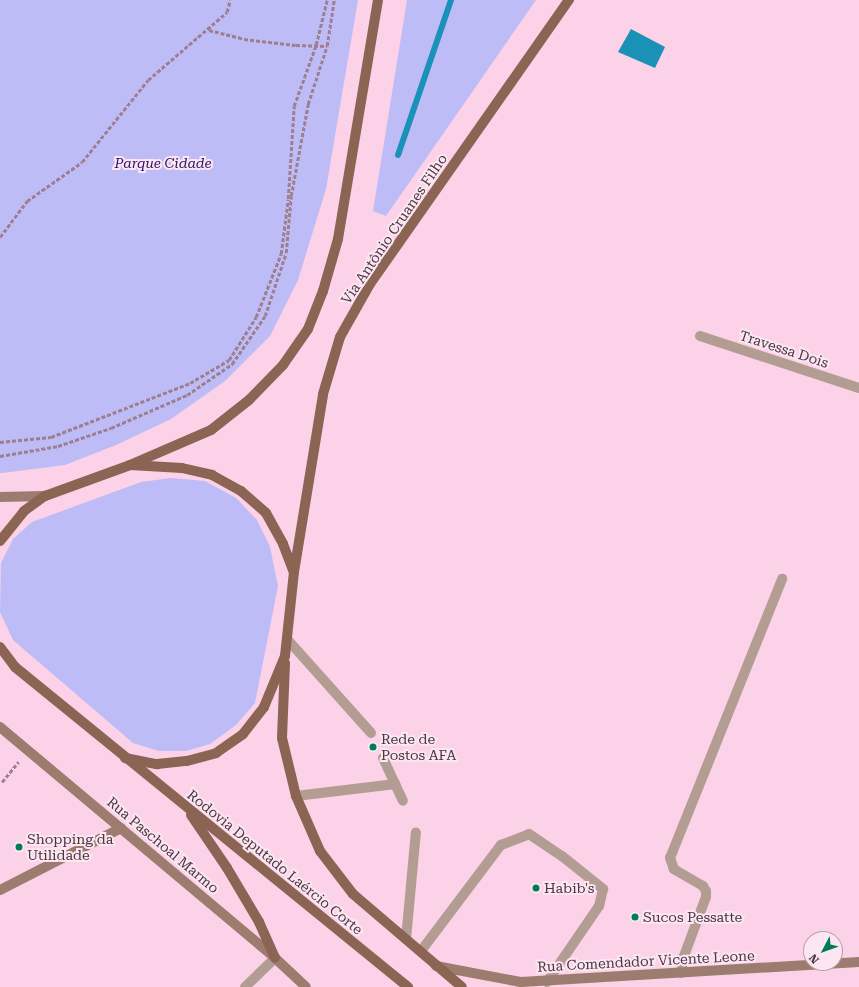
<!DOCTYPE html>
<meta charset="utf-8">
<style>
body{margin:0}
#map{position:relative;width:859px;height:987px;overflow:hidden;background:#fbd2e7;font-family:"Roboto Serif",serif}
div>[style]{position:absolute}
.green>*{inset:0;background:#bebcf6}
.water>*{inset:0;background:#1a92b7}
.stream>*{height:6px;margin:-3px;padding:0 3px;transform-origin:3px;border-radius:3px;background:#1a92b7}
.path>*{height:2.5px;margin-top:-1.25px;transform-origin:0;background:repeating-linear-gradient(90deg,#9d7f8f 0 4px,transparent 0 6px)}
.lane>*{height:10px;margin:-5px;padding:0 5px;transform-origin:5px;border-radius:5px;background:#b39d93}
.street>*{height:10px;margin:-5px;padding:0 5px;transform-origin:5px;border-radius:5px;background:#b39d93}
.secondary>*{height:10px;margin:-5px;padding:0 5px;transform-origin:5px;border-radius:5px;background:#9c7c6e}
.primary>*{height:10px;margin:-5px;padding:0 5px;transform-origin:5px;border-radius:5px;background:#8b6453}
.dots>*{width:11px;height:11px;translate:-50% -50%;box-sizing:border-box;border:2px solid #fbe6f1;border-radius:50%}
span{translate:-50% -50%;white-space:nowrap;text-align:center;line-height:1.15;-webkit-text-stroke:4px #fbe6f1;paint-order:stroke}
.park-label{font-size:14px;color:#2a136c;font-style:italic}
.street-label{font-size:14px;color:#4a3641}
.poi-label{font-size:14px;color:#4a3641}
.left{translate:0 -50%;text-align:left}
.north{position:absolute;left:803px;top:931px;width:40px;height:40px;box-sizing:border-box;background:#fbe6f1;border:1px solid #b4a0ab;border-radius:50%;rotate:229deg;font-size:11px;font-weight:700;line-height:16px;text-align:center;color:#4a3641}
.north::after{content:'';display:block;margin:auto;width:14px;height:18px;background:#007b58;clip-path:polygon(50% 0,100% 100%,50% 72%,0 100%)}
</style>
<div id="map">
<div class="green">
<div style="clip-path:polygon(0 0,358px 0,326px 189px,298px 280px,270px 336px,225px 381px,171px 419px,116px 445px,65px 465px,2px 473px,0 473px)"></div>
<div style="clip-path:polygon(407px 0,536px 0,386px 216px,373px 211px)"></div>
<div style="clip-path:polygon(171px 478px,205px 481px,236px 498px,257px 520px,270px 547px,278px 586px,255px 703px,236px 725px,210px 744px,186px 751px,159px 751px,133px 743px,13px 640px,0 612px,1px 563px,13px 539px,32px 522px,141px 482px)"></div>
</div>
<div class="water">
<div style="clip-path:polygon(631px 29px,665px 47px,655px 68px,618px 52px)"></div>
</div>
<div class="stream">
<div style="left:398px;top:155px;width:164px;rotate:-71.1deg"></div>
</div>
<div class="path">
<div style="left:209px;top:30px;width:36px;rotate:14deg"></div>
<div style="left:244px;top:39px;width:52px;rotate:6.6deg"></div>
<div style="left:296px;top:45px;width:31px;rotate:2deg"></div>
<div style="left:0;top:237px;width:45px;rotate:-53.1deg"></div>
<div style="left:27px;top:201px;width:67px;rotate:-35.3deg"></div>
<div style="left:82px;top:162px;width:105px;rotate:-51.2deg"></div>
<div style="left:148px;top:80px;width:104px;rotate:-40.7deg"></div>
<div style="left:227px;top:12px;width:12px;rotate:-76deg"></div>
<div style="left:0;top:442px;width:51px;rotate:-5.6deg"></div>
<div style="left:51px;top:437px;width:149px;rotate:-21.2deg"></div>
<div style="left:190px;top:383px;width:45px;rotate:-30.5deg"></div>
<div style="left:229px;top:360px;width:51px;rotate:-57.9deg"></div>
<div style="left:256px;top:317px;width:68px;rotate:-68.4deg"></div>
<div style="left:281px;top:254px;width:55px;rotate:-82.7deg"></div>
<div style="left:288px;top:199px;width:93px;rotate:-86.3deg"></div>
<div style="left:294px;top:106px;width:65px;rotate:-70.2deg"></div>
<div style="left:316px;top:45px;width:46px;rotate:-76.3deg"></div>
<div style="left:0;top:456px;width:59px;rotate:-9.8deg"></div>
<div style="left:58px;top:446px;width:56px;rotate:-18.8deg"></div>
<div style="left:111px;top:428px;width:83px;rotate:-23.5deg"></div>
<div style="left:187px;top:395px;width:55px;rotate:-34.6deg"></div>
<div style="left:232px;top:364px;width:58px;rotate:-55.5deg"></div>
<div style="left:265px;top:316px;width:66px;rotate:-71.6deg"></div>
<div style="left:286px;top:253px;width:57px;rotate:-85deg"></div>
<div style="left:291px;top:196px;width:94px;rotate:-79.5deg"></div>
<div style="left:308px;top:104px;width:61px;rotate:-71.9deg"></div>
<div style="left:327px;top:46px;width:47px;rotate:-81.3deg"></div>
<div style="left:2px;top:782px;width:26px;rotate:-51deg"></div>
</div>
<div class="lane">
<div style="left:287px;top:639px;width:126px;rotate:48.2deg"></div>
<div style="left:383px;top:758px;width:47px;rotate:65.1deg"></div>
<div style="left:296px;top:796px;width:100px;rotate:-6.9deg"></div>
<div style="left:406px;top:939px;width:107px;rotate:-84.7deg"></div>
<div style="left:421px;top:951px;width:133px;rotate:-53deg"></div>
<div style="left:501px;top:845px;width:30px;rotate:-21deg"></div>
<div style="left:529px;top:834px;width:40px;rotate:34deg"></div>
<div style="left:562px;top:856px;width:53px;rotate:38.8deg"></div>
<div style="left:603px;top:889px;width:17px;rotate:103deg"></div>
<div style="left:599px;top:906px;width:92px;rotate:124.4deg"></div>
</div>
<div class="street">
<div style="left:700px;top:336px;width:167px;rotate:18.1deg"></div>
<div style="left:681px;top:973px;width:17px;rotate:-80deg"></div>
<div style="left:684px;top:956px;width:63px;rotate:-69.6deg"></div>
<div style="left:706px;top:897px;width:6px;rotate:-90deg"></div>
<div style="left:706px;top:891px;width:6px;rotate:-121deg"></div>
<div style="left:703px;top:886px;width:34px;rotate:-150deg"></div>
<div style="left:674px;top:869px;width:12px;rotate:-110deg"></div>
<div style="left:670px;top:858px;width:301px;rotate:-68.1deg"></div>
<div style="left:245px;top:987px;width:42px;rotate:-44deg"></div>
</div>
<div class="secondary">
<div style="left:0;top:497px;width:45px;rotate:-1.3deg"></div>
<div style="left:0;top:727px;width:359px;rotate:40deg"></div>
<div style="left:275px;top:958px;width:42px;rotate:43.1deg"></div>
<div style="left:0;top:890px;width:136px;rotate:-27.1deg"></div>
<div style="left:436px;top:966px;width:86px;rotate:10.7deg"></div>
<div style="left:521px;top:982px;width:339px;rotate:-3.4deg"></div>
</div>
<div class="primary">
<div style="left:130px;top:465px;width:88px;rotate:-23.4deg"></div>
<div style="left:211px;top:430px;width:48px;rotate:-38.3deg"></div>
<div style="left:249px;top:400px;width:49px;rotate:-45.8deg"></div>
<div style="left:283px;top:365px;width:44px;rotate:-55.2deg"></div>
<div style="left:308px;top:329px;width:41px;rotate:-68.5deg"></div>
<div style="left:323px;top:291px;width:54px;rotate:-73.9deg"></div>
<div style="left:338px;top:239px;width:242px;rotate:-80.5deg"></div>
<div style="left:0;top:541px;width:38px;rotate:-51deg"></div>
<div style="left:24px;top:511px;width:26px;rotate:-36deg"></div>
<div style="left:45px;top:496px;width:90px;rotate:-20deg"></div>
<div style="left:130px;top:465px;width:52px;rotate:3.3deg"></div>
<div style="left:182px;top:468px;width:31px;rotate:13deg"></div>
<div style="left:212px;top:475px;width:33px;rotate:29deg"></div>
<div style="left:241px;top:491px;width:33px;rotate:41deg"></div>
<div style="left:266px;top:513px;width:35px;rotate:61deg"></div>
<div style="left:283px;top:544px;width:28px;rotate:69deg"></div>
<div style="left:0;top:647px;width:25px;rotate:53deg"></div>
<div style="left:15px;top:667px;width:507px;rotate:39.15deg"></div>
<div style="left:285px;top:663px;width:75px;rotate:92.3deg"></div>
<div style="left:282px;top:738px;width:60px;rotate:76.4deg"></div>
<div style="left:296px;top:796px;width:60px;rotate:66.4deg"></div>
<div style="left:320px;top:851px;width:54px;rotate:52.5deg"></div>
<div style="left:353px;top:894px;width:143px;rotate:40.5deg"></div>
<div style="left:125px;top:758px;width:33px;rotate:11deg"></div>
<div style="left:157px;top:764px;width:30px;rotate:-6deg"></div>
<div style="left:187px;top:761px;width:30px;rotate:-15deg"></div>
<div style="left:216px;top:753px;width:33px;rotate:-35deg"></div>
<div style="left:243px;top:734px;width:34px;rotate:-52deg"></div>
<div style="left:264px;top:707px;width:55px;rotate:-67.6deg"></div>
<div style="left:285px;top:656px;width:84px;rotate:-83.9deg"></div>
<div style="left:294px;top:572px;width:180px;rotate:-80.7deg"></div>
<div style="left:323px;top:394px;width:59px;rotate:-73.4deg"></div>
<div style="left:340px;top:337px;width:61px;rotate:-60.5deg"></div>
<div style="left:370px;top:284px;width:347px;rotate:-55deg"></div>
<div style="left:191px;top:815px;width:64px;rotate:55.8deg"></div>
<div style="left:227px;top:868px;width:63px;rotate:59.3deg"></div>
<div style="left:259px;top:922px;width:39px;rotate:66deg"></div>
</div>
<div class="dots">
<div style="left:373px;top:747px;background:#007b58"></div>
<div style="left:19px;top:847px;background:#007b58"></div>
<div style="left:536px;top:888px;background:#007b58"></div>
<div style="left:635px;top:917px;background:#007b58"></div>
</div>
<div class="park-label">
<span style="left:163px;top:163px">Parque Cidade</span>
</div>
<div class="street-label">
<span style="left:394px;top:229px;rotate:-56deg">Via Antônio Cruanes Filho</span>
<span style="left:784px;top:349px;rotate:18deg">Travessa Dois</span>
<span style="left:163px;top:845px;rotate:40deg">Rua Paschoal Marmo</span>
<span style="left:275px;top:862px;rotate:39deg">Rodovia Deputado Laércio Corte</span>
<span style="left:646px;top:961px;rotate:-3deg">Rua Comendador Vicente Leone</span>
</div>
<div class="poi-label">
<span class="left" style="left:381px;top:747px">Rede de<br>Postos AFA</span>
<span class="left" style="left:27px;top:847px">Shopping da<br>Utilidade</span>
<span class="left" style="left:544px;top:888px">Habib's</span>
<span class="left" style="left:643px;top:917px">Sucos Pessatte</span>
</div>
<div class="north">N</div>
</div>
